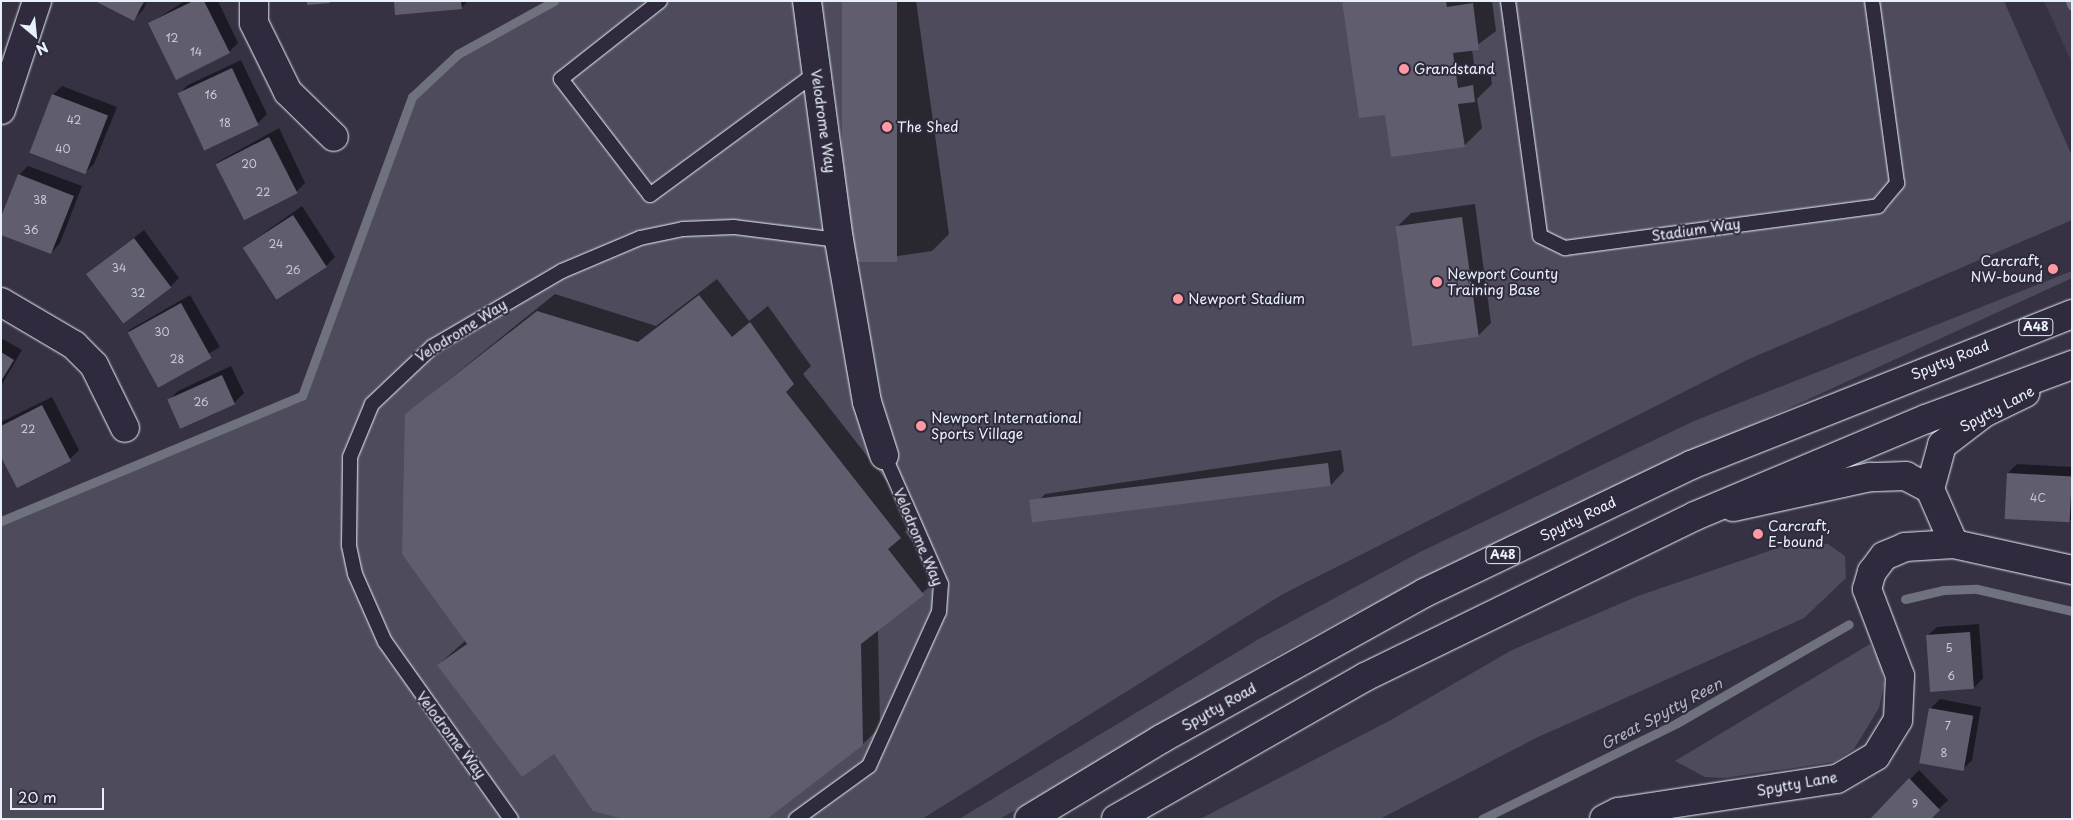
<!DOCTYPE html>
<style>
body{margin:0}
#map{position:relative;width:2073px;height:820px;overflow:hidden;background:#363244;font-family:"Playpen Sans",sans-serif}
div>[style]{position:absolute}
.built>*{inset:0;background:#433f51}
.green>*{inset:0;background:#4d4b5c}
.shadow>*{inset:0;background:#0007;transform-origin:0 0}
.stream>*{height:9px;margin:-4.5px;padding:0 4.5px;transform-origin:4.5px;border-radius:4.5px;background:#70717f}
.building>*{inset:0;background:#605e6e;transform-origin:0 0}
.roads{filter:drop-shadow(0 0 1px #e8f1f8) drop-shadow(0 0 1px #e8f1f8)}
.lane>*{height:14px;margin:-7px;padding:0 7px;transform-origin:7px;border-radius:7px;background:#2f2a3d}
.street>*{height:28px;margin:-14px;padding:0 14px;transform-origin:14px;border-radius:14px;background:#2f2a3d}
.primary>*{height:28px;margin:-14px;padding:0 14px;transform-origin:14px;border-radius:14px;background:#2f2a3d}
.dots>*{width:14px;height:14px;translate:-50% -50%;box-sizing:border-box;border:2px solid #2f2a3d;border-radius:50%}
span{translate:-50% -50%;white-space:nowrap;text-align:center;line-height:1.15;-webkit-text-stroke:4px #2f2a3d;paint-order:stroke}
.number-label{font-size:11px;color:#c6ccd6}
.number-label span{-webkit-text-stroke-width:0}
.shield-label span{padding:1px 4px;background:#2f2a3d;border:1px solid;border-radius:4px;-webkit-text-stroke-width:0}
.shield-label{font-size:12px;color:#e8f1f8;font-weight:700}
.poi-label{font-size:14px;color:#e8f1f8}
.left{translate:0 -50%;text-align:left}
.right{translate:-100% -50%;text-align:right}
.street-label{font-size:14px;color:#e8f1f8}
.water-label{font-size:15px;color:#b2b7c2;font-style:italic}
.frame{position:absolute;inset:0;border:2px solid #e8f1f8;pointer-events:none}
.north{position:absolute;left:10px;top:10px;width:50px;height:50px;-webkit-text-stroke:4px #2f2a3d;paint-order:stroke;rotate:152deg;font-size:14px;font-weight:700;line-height:20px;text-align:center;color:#e8f1f8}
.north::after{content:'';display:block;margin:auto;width:18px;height:22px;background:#e8f1f8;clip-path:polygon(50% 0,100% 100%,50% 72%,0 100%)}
.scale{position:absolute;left:10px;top:788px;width:94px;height:22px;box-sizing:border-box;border:2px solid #e8f1f8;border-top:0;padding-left:6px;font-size:15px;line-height:18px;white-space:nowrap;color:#e8f1f8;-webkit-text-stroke:4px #2f2a3d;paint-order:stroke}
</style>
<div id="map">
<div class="built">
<div style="clip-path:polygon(2044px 1px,2072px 1px,2072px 63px)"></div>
</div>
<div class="green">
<div style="clip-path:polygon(554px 1px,2004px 1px,2072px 156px,2072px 220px,1747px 360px,1283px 594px,922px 819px,1px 819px,1px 521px,302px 396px,412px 97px,458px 54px)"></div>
<div style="clip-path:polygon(2072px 271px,2072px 278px,1446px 566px,1285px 651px,1000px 819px,959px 819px,1259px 639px,1420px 552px,1694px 421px)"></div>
<div style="clip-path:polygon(1795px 542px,1828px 544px,1845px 556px,1846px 578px,1804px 618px,1536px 738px,1380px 819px,1200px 819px,1389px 721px,1512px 650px,1638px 596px)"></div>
<div style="clip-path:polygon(1870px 644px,1881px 663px,1884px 685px,1879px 708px,1854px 749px,1834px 762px,1724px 778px,1705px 777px,1675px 761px)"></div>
</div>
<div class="shadow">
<div style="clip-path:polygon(147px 1px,143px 10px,134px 19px,138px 10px)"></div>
<div style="clip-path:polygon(185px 1px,218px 1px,238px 43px,229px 52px,150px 23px)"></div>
<div style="clip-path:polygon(395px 1px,468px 1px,461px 8px)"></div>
<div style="clip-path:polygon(844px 1px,916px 1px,949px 234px,932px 251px,877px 259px)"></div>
<div style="clip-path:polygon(1344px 1px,1492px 1px,1496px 31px,1472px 49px,1475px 71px,1490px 69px,1492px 84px,1477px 99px,1482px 128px,1465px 145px,1386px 114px)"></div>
<div style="clip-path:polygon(241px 60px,267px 114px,258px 123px,179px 94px,188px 85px)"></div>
<div style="clip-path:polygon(62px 86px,117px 107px,94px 164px,85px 173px,53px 95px)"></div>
<div style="clip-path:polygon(279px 128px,305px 183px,296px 192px,216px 163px)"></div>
<div style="clip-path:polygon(28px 166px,82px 186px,60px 243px,51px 253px,19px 175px)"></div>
<div style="clip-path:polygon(1475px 204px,1491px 323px,1478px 336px,1397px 227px,1411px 213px)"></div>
<div style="clip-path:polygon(302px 206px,335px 257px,326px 266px,244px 247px)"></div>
<div style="clip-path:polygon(144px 230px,179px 278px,170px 287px,87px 274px)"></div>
<div style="clip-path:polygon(717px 279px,749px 321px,768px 306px,811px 366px,803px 374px,917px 520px,905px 532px,941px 577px,878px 630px,880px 727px,863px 744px,554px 752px,438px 665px,466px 640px,406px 414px,555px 294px,656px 326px)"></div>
<div style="left:190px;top:295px;width:60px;height:71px;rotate:60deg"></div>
<div style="clip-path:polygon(1px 338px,22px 350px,1px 386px)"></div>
<div style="clip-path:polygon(231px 366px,244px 393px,234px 403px,169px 400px,178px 391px)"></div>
<div style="clip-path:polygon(52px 397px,79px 450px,70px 459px,1px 455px,1px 422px)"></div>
<div style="clip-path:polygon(1341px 450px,1344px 471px,1331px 485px,1032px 508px,1045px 494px)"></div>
<div style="clip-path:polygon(2017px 464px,2072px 467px,2072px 521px,2008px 473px)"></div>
<div style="clip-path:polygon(1979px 624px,1983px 678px,1974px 688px,1927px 636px,1937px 627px)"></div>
<div style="clip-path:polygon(1940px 699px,1981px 707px,1972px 760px,1962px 770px,1930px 709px)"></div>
<div style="clip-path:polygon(1919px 770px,1948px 800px,1929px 819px,1872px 819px)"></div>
</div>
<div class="stream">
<div style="left:2070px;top:1px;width:5px;rotate:68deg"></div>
<div style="left:1px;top:521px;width:326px;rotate:-22.6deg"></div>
<div style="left:302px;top:396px;width:319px;rotate:-69.8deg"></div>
<div style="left:412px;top:97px;width:63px;rotate:-43.1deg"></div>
<div style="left:458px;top:54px;width:110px;rotate:-28.9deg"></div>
<div style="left:1905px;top:599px;width:39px;rotate:-13deg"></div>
<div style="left:1943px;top:590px;width:34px;rotate:-2deg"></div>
<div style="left:1977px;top:589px;width:98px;rotate:13deg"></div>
<div style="left:1482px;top:819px;width:217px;rotate:-26.2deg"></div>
<div style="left:1677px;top:723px;width:198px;rotate:-29.9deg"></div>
</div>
<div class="building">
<div style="clip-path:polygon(95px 1px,144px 1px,134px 21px)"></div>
<div style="clip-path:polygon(193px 1px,204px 1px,230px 53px,176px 80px,148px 23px)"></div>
<div style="clip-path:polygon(307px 1px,330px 1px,330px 3px,307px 5px)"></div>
<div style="clip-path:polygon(394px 1px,461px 1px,462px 9px,395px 15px)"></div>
<div style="left:842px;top:1px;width:55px;height:261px"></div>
<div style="clip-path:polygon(1342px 1px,1446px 1px,1447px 7px,1473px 3px,1479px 50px,1453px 53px,1458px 88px,1473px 85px,1475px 102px,1458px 104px,1465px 147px,1391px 157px,1385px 115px,1359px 118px)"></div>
<div style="left:232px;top:68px;width:63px;height:60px;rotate:65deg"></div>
<div style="left:52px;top:94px;width:60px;height:63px;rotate:21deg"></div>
<div style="left:269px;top:137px;width:63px;height:60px;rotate:63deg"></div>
<div style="clip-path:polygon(18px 174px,74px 196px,51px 254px,1px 235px,1px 217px)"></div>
<div style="left:293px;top:215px;width:62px;height:60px;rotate:57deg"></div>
<div style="left:1462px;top:217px;width:121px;height:67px;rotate:82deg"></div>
<div style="left:134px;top:238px;width:62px;height:60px;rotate:53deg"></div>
<div style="clip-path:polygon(699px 295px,732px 337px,750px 322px,794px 384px,786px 392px,901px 538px,888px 549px,924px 595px,861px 644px,863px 745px,767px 819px,623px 819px,593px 811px,554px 754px,522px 777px,437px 665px,467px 644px,402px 554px,405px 414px,537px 311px,638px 342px)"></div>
<div style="left:181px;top:303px;width:63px;height:61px;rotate:61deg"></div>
<div style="clip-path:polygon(1px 352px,14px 360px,1px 381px)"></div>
<div style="left:222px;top:375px;width:32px;height:60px;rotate:66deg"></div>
<div style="clip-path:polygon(42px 405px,71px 461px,17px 488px,1px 457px,1px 426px)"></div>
<div style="left:1328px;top:463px;width:23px;height:301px;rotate:83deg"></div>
<div style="left:2007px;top:473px;width:65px;height:46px;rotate:3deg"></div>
<div style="left:1970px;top:632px;width:57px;height:44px;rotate:86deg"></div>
<div style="left:1929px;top:708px;width:45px;height:56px;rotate:10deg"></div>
<div style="clip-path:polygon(1909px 778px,1940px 810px,1931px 819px,1870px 819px)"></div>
</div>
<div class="roads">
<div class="lane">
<div style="left:660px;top:1px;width:126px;rotate:141.8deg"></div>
<div style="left:561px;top:79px;width:146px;rotate:52.5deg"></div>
<div style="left:650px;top:195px;width:205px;rotate:-36.3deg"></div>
<div style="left:1508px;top:1px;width:237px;rotate:82.2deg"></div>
<div style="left:1540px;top:236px;width:28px;rotate:26deg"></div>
<div style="left:1565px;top:248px;width:316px;rotate:-7.6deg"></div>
<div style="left:1878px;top:206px;width:30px;rotate:-50deg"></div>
<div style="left:1897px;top:183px;width:184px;rotate:-97.8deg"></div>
<div style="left:511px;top:819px;width:217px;rotate:-125.4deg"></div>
<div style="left:385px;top:642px;width:74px;rotate:-113.8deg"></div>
<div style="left:355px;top:574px;width:30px;rotate:-102deg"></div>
<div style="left:349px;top:545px;width:88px;rotate:-89.3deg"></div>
<div style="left:350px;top:457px;width:57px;rotate:-67.5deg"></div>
<div style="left:372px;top:404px;width:83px;rotate:-43.5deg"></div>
<div style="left:432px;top:347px;width:151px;rotate:-30.3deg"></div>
<div style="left:562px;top:271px;width:85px;rotate:-22.9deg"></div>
<div style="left:640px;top:238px;width:44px;rotate:-11.8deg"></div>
<div style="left:683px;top:229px;width:51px;rotate:-2.2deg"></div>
<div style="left:734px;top:227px;width:106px;rotate:7.1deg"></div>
<div style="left:796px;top:819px;width:90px;rotate:-36deg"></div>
<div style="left:869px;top:766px;width:169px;rotate:-65.6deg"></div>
<div style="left:939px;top:612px;width:28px;rotate:-86deg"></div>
<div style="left:941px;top:584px;width:141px;rotate:-113.8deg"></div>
</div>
<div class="street">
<div style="left:254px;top:1px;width:22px;rotate:90deg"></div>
<div style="left:254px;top:23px;width:77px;rotate:63.8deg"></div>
<div style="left:288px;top:92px;width:64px;rotate:44.4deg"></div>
<div style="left:807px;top:1px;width:241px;rotate:82.4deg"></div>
<div style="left:839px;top:240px;width:164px;rotate:80.2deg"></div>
<div style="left:867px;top:402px;width:56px;rotate:72.2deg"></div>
<div style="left:1px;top:110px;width:115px;rotate:-71.7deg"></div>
<div style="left:1px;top:302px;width:85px;rotate:30.5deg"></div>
<div style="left:74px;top:345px;width:28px;rotate:45deg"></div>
<div style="left:94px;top:365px;width:70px;rotate:63.8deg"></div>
<div style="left:1930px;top:489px;width:46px;rotate:-74.7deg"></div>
<div style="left:1942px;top:445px;width:53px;rotate:-37.3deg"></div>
<div style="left:1984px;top:413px;width:46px;rotate:-26deg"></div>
<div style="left:1954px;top:544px;width:121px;rotate:12.4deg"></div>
<div style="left:1604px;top:819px;width:16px;rotate:-27deg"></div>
<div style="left:1618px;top:812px;width:221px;rotate:-8.6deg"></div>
<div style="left:1837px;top:779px;width:45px;rotate:-30.5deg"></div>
<div style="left:1876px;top:756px;width:42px;rotate:-58.6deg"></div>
<div style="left:1898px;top:720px;width:44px;rotate:-87.4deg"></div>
<div style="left:1900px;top:676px;width:93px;rotate:-110.8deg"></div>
<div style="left:1867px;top:589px;width:18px;rotate:-74deg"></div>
<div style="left:1872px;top:572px;width:20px;rotate:-53deg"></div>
<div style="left:1884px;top:556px;width:23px;rotate:-23deg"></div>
<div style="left:1905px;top:547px;width:49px;rotate:-3.5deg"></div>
<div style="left:1954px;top:544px;width:60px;rotate:-113.6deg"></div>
<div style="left:1930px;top:489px;width:27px;rotate:-152deg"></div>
<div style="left:1906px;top:476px;width:36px;rotate:178deg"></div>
<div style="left:1870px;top:477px;width:140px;rotate:167.6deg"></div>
</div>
<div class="primary">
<div style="left:1029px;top:819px;width:154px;rotate:-31.2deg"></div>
<div style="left:1161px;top:739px;width:301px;rotate:-29deg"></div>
<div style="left:1424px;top:593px;width:296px;rotate:-25.6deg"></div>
<div style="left:1691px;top:465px;width:410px;rotate:-21.6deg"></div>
<div style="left:1116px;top:819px;width:287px;rotate:-29.7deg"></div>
<div style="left:1365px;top:677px;width:367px;rotate:-26deg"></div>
<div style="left:1695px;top:516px;width:251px;rotate:-22.8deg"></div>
<div style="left:1926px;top:419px;width:156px;rotate:-20.3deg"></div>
</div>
</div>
<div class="dots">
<div style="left:1404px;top:69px;background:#ff9aa2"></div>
<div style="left:887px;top:127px;background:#ff9aa2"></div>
<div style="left:2053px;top:269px;background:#ff9aa2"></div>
<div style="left:1437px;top:282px;background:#ff9aa2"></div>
<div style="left:1178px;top:299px;background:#ff9aa2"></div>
<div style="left:921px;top:426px;background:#ff9aa2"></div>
<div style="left:1758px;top:534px;background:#ff9aa2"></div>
</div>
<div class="number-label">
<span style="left:172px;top:38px">12</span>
<span style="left:196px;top:52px">14</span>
<span style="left:211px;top:95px">16</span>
<span style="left:74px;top:120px">42</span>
<span style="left:225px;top:123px">18</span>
<span style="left:63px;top:149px">40</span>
<span style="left:249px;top:164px">20</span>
<span style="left:263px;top:192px">22</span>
<span style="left:40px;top:200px">38</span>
<span style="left:31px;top:230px">36</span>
<span style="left:276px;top:244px">24</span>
<span style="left:119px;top:268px">34</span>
<span style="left:293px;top:270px">26</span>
<span style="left:138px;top:293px">32</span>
<span style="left:162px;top:332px">30</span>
<span style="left:177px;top:359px">28</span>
<span style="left:201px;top:402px">26</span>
<span style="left:28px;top:429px">22</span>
<span style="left:2038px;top:498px">4C</span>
<span style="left:1949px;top:648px">5</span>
<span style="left:1951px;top:676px">6</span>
<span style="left:1948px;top:726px">7</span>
<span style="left:1944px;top:753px">8</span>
<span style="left:1915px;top:804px">9</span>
</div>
<div class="shield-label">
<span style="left:2036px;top:327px">A48</span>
<span style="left:1503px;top:555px">A48</span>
</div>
<div class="poi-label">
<span class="left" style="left:1414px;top:69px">Grandstand</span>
<span class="left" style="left:897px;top:127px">The Shed</span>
<span class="right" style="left:2043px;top:269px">Carcraft,<br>NW-bound</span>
<span class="left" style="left:1447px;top:282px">Newport County<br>Training Base</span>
<span class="left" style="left:1188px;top:299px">Newport Stadium</span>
<span class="left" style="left:931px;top:426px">Newport International<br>Sports Village</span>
<span class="left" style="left:1768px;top:534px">Carcraft,<br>E-bound</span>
</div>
<div class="street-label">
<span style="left:823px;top:121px;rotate:82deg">Velodrome Way</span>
<span style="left:1696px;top:230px;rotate:-8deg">Stadium Way</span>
<span style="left:461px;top:331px;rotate:-32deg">Velodrome Way</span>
<span style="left:1950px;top:360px;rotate:-22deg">Spytty Road</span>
<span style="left:1997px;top:409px;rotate:-28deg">Spytty Lane</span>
<span style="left:1578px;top:519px;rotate:-26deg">Spytty Road</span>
<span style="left:918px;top:537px;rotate:67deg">Velodrome Way</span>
<span style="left:1219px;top:707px;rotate:-29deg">Spytty Road</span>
<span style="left:451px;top:735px;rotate:53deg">Velodrome Way</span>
<span style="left:1797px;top:784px;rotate:-10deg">Spytty Lane</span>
</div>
<div class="water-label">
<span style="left:1661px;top:713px;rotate:-28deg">Great Spytty Reen</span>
</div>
<div class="frame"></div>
<div class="north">N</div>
<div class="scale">20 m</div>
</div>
